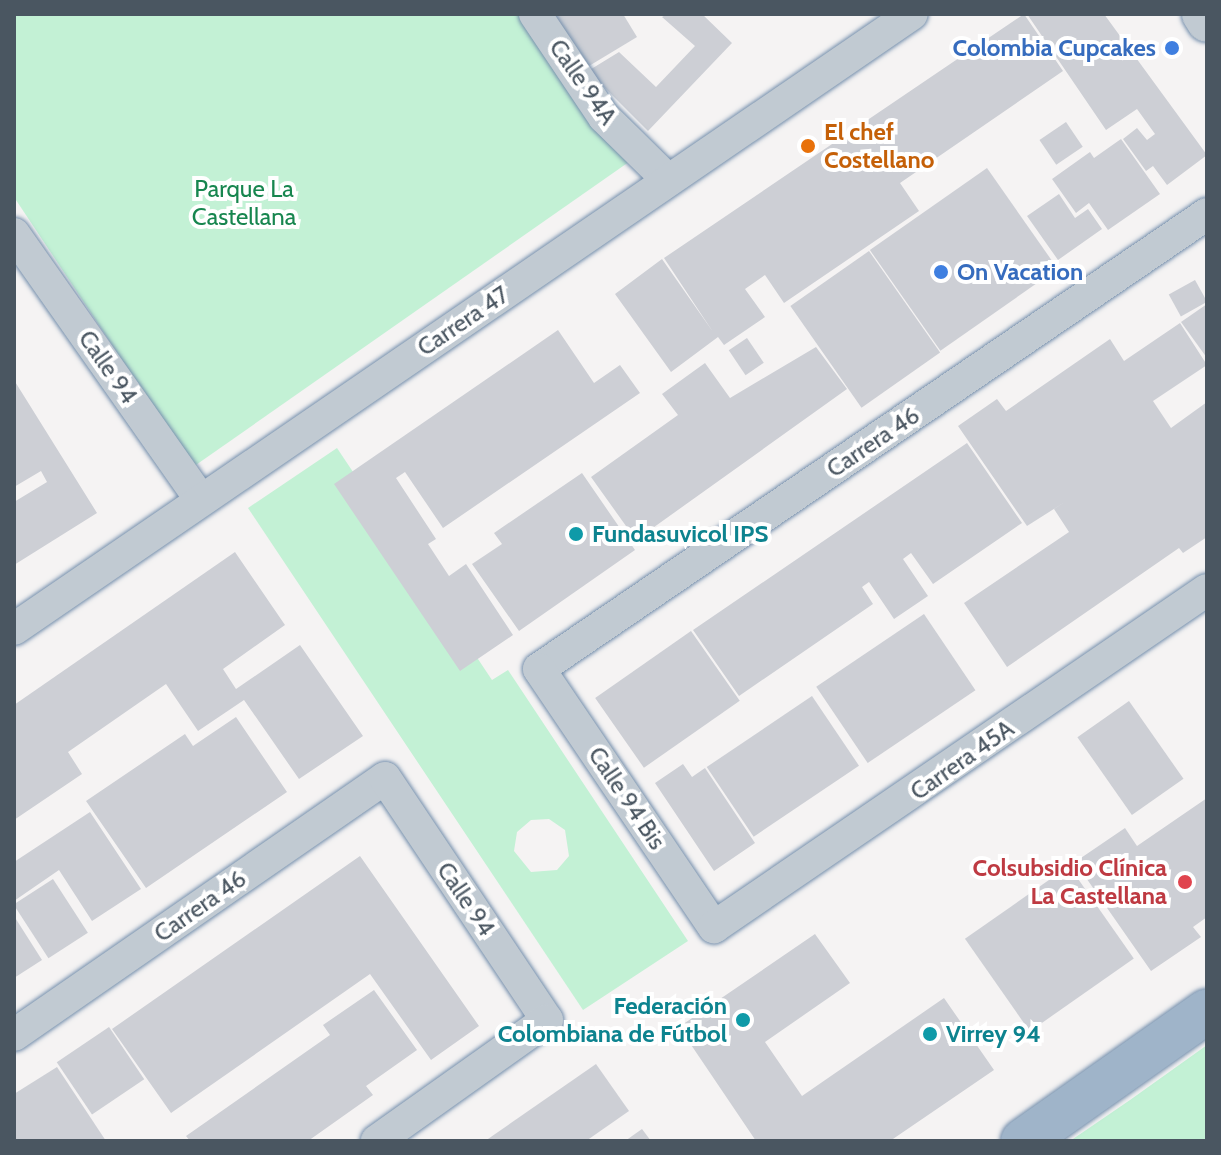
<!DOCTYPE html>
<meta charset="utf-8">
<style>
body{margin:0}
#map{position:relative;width:1221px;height:1155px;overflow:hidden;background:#f5f3f3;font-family:Cabin,sans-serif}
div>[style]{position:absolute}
.green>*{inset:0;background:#c3f1d5}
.building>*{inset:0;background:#cdcfd5;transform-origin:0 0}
.roads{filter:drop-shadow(0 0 2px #7690ad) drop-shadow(0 0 2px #7690ad)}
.minor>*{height:32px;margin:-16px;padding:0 16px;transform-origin:16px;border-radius:16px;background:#c1cad2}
.tertiary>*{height:40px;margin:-20px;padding:0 20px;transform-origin:20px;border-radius:20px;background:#c1cad2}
.trunk>*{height:44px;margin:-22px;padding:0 22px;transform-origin:22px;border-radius:22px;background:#9fb4c9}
.dots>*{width:22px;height:22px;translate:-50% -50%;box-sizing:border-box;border:4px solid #fff;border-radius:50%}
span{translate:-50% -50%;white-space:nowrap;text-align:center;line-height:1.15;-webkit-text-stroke:8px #fff;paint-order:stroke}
.shop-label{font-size:24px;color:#366cbe;font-weight:700}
.right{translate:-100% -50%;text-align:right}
.left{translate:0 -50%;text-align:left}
.street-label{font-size:24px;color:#4a5661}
.food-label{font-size:24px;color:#c56008;font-weight:700}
.park-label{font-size:24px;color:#17864f}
.culture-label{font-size:24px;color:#0d838f;font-weight:700}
.health-label{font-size:24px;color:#be3a42;font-weight:700}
.frame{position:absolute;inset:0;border:16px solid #4a5661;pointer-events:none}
</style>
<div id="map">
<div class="green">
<div style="clip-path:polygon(14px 14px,524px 14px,636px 157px,193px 467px,14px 197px)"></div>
<div style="clip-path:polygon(evenodd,337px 448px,492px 680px,508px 670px,688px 941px,583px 1010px,248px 508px,337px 448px,549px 819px,565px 830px,569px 856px,557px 870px,531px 872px,514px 851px,517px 832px,531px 820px,549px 819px)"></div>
<div style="clip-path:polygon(1207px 1045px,1207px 1141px,1070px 1141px,1130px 1100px)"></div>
</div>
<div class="building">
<div style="clip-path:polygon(550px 14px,623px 14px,637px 37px,584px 69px)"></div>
<div style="clip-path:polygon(667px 14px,702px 14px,732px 43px,648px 131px,588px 71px,619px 52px,656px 87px,695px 46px,662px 17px)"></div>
<div style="clip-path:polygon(1024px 14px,1063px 71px,900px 183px,919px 211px,784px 303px,765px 275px,745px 289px,765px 317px,724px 345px,718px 337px,671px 372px,615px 294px,662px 259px,713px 332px,664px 258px)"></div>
<div style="clip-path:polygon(1027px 14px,1104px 14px,1207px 155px,1167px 185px,1153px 166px,1146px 171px,1123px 139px,1137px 128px,1147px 140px,1155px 134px,1137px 109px,1106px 130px)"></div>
<div style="left:1066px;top:122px;width:30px;height:32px;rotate:56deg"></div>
<div style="clip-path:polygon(1121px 139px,1160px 194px,1108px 230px,1089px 203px,1076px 213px,1052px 179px,1090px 152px,1094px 158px)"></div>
<div style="left:987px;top:168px;width:123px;height:143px;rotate:55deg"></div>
<div style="clip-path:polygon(1059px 194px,1075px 218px,1088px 209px,1102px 229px,1058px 260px,1027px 216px)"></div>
<div style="left:869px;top:251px;width:124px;height:96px;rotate:55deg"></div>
<div style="left:1195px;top:280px;width:25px;height:30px;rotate:61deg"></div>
<div style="clip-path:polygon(1207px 304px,1207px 358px,1181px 322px)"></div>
<div style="clip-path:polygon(1180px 323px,1207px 365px,1153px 401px,1171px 428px,1207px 402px,1207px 537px,1183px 553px,1179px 548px,1007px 667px,964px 603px,1069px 532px,1054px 509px,1068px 500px,1027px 526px,958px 426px,997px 399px,1006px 411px,1110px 339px,1124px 361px)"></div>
<div style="clip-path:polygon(558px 330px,594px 383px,620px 365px,640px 393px,443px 528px,405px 472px,396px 478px,436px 539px,428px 544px,449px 576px,466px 564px,513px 635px,460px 671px,334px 484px)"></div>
<div style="left:747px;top:338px;width:30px;height:22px;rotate:56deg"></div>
<div style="clip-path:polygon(816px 347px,847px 389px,636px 540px,591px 477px,678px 415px,662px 394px,705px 363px,730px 398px)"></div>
<div style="clip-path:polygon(14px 380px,97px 513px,14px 565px,14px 502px,47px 482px,41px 471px,14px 487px)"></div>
<div style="clip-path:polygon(967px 443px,1022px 523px,933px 584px,911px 553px,903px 559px,928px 596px,894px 619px,869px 582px,862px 587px,873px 604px,739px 696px,693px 630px)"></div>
<div style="clip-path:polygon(582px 473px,635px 550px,519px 631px,472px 564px,502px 544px,494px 533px)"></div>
<div style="clip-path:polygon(235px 552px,285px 625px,223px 669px,236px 689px,300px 645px,363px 736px,299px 779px,244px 700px,198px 731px,166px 684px,68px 752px,82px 774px,14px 820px,14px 705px)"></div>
<div style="left:924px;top:614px;width:92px;height:130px;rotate:56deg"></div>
<div style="left:691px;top:631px;width:85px;height:117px;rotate:55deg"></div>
<div style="left:812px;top:696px;width:84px;height:127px;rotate:56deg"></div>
<div style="left:1129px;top:701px;width:95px;height:63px;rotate:55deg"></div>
<div style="clip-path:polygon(236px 717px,287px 792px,146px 888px,86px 801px,185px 734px,193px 746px)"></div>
<div style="clip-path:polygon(683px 764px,692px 777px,705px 768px,755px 843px,714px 871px,655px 783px)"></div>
<div style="clip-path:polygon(1207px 798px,1207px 917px,1193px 927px,1201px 937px,1151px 971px,1075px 862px,1125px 828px,1137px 846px)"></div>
<div style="clip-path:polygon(90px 812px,141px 889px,92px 921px,59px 870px,14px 901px,14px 862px)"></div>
<div style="clip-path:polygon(360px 856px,479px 1026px,431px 1060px,370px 974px,171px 1113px,112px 1029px)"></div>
<div style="left:1069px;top:866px;width:113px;height:127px;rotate:55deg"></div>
<div style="left:53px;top:879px;width:64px;height:47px;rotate:57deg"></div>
<div style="clip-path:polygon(14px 916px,42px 960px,14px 978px)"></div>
<div style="clip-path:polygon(815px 934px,850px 983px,765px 1042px,802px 1096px,944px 998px,994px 1070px,890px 1141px,756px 1141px,679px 1027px)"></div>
<div style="clip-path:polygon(374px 990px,417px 1050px,366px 1086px,373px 1095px,308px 1141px,190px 1141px,186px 1136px,330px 1035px,323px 1025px)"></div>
<div style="left:109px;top:1027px;width:63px;height:63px;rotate:56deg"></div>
<div style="clip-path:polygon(596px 1064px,629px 1111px,586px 1141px,485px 1141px)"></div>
<div style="clip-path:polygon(57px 1067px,106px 1141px,14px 1141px,14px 1094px)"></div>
<div style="clip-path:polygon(642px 1129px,651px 1141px,625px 1141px)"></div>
</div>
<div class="roads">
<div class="minor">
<div style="left:535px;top:14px;width:124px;rotate:56.2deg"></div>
<div style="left:604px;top:117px;width:90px;rotate:44.5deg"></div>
<div style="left:1207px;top:214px;width:808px;rotate:145.74deg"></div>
<div style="left:539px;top:669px;width:312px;rotate:55.9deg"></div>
<div style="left:714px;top:927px;width:597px;rotate:-34.36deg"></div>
<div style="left:14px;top:234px;width:325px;rotate:54.9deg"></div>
<div style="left:14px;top:629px;width:1088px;rotate:-34.41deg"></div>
<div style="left:14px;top:1035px;width:451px;rotate:-34.7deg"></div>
<div style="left:385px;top:778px;width:291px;rotate:56.2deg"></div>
<div style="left:547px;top:1020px;width:209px;rotate:144.6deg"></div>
</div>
<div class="tertiary">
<div style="left:1202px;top:14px;width:9px;rotate:58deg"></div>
</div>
<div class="trunk">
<div style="left:1023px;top:1141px;width:225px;rotate:-35.2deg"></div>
</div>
</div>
<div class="dots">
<div style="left:1172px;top:48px;background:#3f7fe0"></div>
<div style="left:808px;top:146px;background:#e8710a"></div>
<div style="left:941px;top:272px;background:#3f7fe0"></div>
<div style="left:576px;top:534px;background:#0f9aa8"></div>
<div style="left:1185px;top:882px;background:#e0444e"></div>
<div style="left:743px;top:1020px;background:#0f9aa8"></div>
<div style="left:930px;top:1034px;background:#0f9aa8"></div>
</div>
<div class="shop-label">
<span class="right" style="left:1156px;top:48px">Colombia Cupcakes</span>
<span class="left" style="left:957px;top:272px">On Vacation</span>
</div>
<div class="street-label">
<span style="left:583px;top:82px;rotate:55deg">Calle 94A</span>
<span style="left:463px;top:321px;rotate:-34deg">Carrera 47</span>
<span style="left:108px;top:367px;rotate:55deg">Calle 94</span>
<span style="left:873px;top:442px;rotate:-34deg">Carrera 46</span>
<span style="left:962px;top:760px;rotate:-35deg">Carrera 45A</span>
<span style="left:627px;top:798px;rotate:56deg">Calle 94 Bis</span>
<span style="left:466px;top:899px;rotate:56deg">Calle 94</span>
<span style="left:200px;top:906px;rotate:-35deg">Carrera 46</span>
</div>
<div class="food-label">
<span class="left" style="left:824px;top:146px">El chef<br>Costellano</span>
</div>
<div class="park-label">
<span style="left:244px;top:203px">Parque La<br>Castellana</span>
</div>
<div class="culture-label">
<span class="left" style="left:592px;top:534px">Fundasuvicol IPS</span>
<span class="right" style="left:727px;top:1020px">Federación<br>Colombiana de Fútbol</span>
<span class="left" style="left:946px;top:1034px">Virrey 94</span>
</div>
<div class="health-label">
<span class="right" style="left:1167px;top:882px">Colsubsidio Clínica<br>La Castellana</span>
</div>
<div class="frame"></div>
</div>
